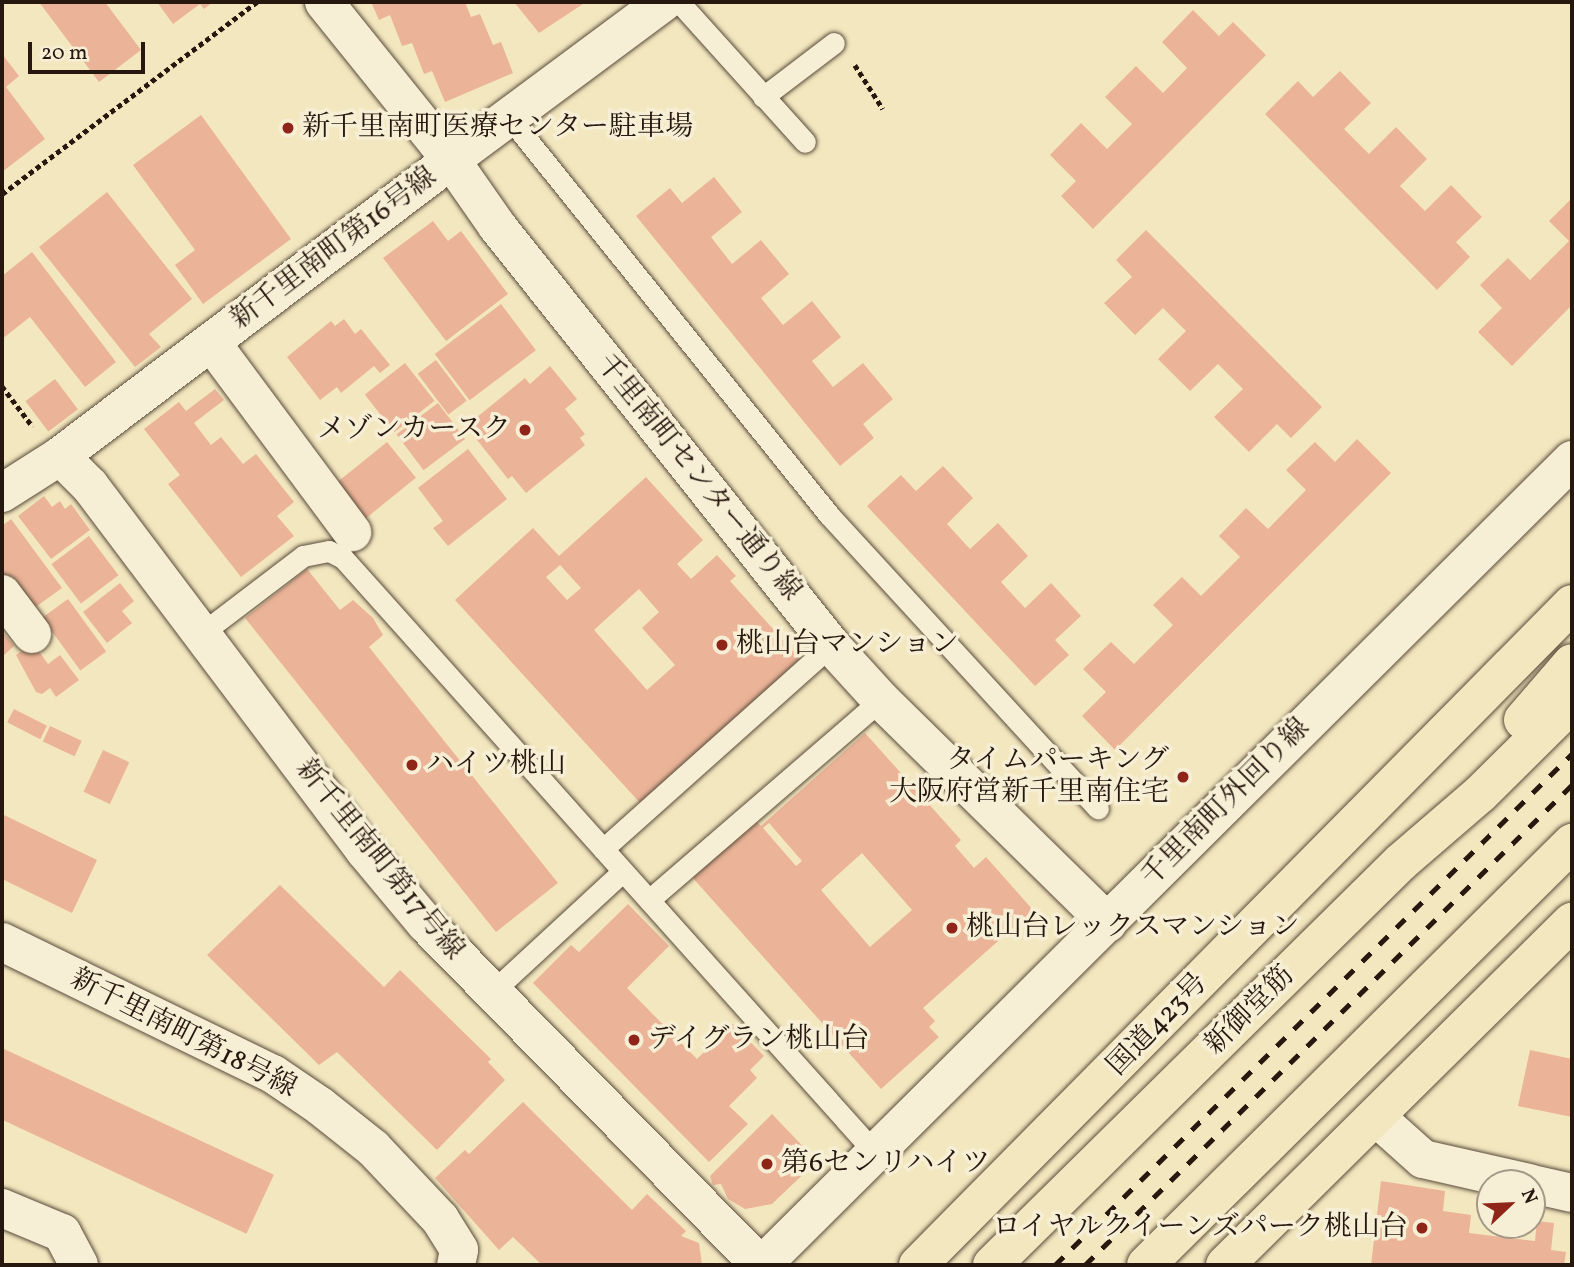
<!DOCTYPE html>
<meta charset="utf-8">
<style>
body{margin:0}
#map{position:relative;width:1574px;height:1267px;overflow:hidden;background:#f3e7bf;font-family:Vollkorn,"Noto Serif JP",serif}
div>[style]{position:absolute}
.building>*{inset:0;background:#ebb498;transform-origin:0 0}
.path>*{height:4.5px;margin-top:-2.25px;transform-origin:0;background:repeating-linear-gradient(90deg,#26170f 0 5px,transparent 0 8.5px)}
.roads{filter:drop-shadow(0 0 2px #594b3b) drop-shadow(0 0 2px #594b3b)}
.service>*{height:21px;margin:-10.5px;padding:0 10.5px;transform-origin:10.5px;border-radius:10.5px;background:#f7efd5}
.minor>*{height:38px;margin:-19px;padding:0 19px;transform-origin:19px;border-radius:19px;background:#f7efd5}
.tertiary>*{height:38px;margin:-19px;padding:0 19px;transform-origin:19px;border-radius:19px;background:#f7efd5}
.trunk>*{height:38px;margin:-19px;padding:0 19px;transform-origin:19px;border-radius:19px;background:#f3e7bf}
.rail>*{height:5px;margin-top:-2.5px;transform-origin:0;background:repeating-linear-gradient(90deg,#26170f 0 12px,transparent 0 24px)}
.dots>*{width:19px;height:19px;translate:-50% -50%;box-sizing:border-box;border:4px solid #f7efd5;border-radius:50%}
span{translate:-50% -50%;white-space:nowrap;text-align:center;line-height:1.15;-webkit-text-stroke:7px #f7efd5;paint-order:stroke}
.poi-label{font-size:28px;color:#26170f}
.left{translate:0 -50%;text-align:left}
.right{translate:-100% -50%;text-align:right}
.street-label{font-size:28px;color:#26170f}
.frame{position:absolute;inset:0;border:4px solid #26170f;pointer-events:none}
.north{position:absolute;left:1476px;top:1169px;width:70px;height:70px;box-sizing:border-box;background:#f7efd5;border:2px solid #a39986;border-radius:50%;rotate:67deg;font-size:19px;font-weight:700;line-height:28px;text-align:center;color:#26170f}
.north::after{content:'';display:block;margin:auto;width:24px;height:32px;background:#8f2418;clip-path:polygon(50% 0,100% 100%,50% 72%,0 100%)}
.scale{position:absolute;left:28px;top:42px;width:117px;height:32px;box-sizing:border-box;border:4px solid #26170f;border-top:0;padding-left:9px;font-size:21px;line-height:24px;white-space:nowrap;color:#26170f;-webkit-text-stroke:5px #f7efd5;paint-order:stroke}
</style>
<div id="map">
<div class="building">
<div style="clip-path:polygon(39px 2px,105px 2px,141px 50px,99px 82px)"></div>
<div style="clip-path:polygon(157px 2px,213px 2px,204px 9px,200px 4px,173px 24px)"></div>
<div style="clip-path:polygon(371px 2px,465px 2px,471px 17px,480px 14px,493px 45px,501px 42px,513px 73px,445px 102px,432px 71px,424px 74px,412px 43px,402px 46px,390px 15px,379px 20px)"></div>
<div style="clip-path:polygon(514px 2px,586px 2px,539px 33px)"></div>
<div style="clip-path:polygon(1193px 10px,1219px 36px,1233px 22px,1266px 55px,1093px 229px,1061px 196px,1076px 181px,1050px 155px,1081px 123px,1107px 149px,1132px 124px,1105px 97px,1136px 66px,1163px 93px,1187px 68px,1162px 42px)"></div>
<div style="clip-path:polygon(2px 54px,19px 76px,6px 87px,45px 139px,2px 172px)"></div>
<div style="clip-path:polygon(1340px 71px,1371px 103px,1344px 129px,1369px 154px,1396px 127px,1427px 159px,1400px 186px,1425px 211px,1451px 185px,1482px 217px,1456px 242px,1470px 257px,1437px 290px,1265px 114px,1298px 81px,1313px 97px)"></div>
<div style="clip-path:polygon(201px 115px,291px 239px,203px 304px,175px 265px,195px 250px,133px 165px)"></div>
<div style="clip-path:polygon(714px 177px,742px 212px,711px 237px,732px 264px,761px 240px,789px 274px,761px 298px,783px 325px,812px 301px,841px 337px,812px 361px,833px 387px,863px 363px,893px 399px,863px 424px,874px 438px,840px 466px,636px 216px,670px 188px,682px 203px)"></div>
<div style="clip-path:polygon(107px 192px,192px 299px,149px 334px,161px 347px,135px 367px,39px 247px)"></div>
<div style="clip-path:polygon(1572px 198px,1572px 305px,1512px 366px,1478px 332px,1502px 308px,1480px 285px,1508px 258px,1530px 280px,1569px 241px,1549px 221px)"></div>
<div style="clip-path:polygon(433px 221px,448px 241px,461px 231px,508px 294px,446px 341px,383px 258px)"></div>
<div style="clip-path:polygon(1146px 230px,1322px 407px,1291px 438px,1277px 424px,1249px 452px,1214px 417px,1243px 389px,1218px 364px,1190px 391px,1158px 359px,1186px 331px,1163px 308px,1135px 335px,1104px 303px,1132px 277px,1116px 260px)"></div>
<div style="clip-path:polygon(32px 252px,116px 362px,85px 387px,30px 317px,2px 339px,2px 276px)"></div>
<div style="left:501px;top:304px;width:58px;height:83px;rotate:53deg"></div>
<div style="clip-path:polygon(344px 319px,355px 334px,361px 329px,390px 365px,380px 373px,374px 366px,341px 393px,337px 387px,320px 400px,287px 357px,331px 321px,335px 326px)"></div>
<div style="left:436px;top:360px;width:51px;height:23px;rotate:53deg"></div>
<div style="left:405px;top:363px;width:48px;height:51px;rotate:52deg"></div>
<div style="clip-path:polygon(550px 366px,577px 399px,565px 409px,585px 434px,580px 438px,585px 445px,526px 493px,512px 476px,508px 479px,466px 426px,525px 378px,530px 384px)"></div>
<div style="left:55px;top:379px;width:38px;height:37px;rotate:53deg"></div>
<div style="clip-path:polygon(215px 389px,224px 400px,194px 423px,211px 445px,221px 437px,243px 464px,256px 454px,294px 502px,277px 516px,294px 536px,241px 577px,168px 484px,180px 475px,144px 429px,179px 402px,186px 411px)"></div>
<div style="left:438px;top:403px;width:45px;height:52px;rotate:53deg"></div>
<div style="clip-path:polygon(1357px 439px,1391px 473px,1115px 750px,1082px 716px,1106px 692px,1083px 669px,1111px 642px,1134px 664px,1173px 625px,1153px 605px,1182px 577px,1201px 596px,1240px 557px,1219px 536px,1246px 508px,1268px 529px,1306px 490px,1286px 470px,1315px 442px,1335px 462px)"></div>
<div style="left:387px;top:442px;width:46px;height:66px;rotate:51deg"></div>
<div style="clip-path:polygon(468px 449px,507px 499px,448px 546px,433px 528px,443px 521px,418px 488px)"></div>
<div style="clip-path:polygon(943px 466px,973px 498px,947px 524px,970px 549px,998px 523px,1028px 556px,1001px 582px,1025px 608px,1051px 583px,1081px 616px,1055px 640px,1069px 655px,1035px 686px,867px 506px,901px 475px,916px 491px)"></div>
<div style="clip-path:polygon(evenodd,646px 477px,703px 540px,677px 564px,691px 579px,717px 555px,736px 576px,730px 581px,800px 659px,641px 804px,455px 600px,533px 528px,559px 556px,646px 477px,560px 565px,581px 588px,567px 600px,546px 577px,560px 565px,646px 477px,639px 589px,659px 612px,642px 628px,675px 665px,647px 690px,594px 630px,639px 589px)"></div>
<div style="clip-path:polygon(44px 496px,52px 507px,60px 501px,65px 509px,71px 504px,90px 530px,51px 559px,18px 516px)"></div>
<div style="clip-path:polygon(11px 519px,62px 588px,30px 611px,2px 572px,2px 526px)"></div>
<div style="left:89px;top:536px;width:49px;height:47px;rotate:53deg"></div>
<div style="clip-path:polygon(307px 569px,340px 610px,353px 600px,373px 618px,383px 635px,369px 647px,558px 883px,496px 932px,245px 618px)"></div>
<div style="clip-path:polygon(120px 583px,134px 601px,122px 611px,132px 623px,107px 643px,83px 612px)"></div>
<div style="left:68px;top:599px;width:65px;height:32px;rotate:54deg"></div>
<div style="clip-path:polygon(2px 631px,14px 646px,2px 657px)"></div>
<div style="clip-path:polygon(33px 643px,48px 664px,60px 655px,79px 680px,56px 697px,50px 688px,42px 694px,36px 692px,16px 655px)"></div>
<div style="left:14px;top:709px;width:37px;height:15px;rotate:27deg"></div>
<div style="left:50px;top:726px;width:35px;height:17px;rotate:25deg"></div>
<div style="clip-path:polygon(evenodd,865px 733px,961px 840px,955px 846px,974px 868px,986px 857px,1033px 910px,923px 1008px,935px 1021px,929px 1027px,939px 1037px,881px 1089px,692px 877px,755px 820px,761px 826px,865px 733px,769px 823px,802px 861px,796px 866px,763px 828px,769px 823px,865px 733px,862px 853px,912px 910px,870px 947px,821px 890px,862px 853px)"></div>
<div style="left:103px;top:750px;width:29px;height:46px;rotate:25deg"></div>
<div style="clip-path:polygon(2px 814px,97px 860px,72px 913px,2px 879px)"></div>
<div style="clip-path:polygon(280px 885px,384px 987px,400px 970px,491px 1059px,488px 1062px,505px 1080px,437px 1150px,337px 1052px,319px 1065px,207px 955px)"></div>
<div style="clip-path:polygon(628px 904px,669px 946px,627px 988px,697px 1059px,733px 1024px,764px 1056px,750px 1070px,757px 1078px,729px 1106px,748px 1124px,709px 1162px,533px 983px,571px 945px,579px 952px)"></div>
<div style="left:2px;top:1048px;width:300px;height:65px;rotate:25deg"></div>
<div style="clip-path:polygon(1530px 1050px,1572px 1059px,1572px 1117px,1518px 1106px)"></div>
<div style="clip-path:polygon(523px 1102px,632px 1210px,647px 1194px,686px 1231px,681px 1236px,699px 1243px,702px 1265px,542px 1265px,513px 1237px,499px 1250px,435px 1178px,465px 1150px,469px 1154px)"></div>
<div style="clip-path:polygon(772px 1114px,817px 1161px,772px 1204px,745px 1209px,728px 1199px,721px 1184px,713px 1185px,710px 1176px)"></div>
<div style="clip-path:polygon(1381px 1181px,1445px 1191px,1443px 1211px,1471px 1215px,1469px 1233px,1535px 1241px,1537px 1221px,1554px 1223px,1551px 1250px,1566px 1252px,1564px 1265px,1371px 1265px)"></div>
</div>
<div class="path">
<div style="left:855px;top:65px;width:52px;rotate:57.5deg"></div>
<div style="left:2px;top:194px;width:319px;rotate:-37deg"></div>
<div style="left:2px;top:386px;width:51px;rotate:52.9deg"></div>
</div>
<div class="roads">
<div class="service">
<div style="left:679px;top:2px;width:188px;rotate:48deg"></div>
<div style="left:763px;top:97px;width:89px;rotate:-37.3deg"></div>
<div style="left:508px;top:116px;width:512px;rotate:51.18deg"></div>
<div style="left:829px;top:515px;width:398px;rotate:47.5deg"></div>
<div style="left:202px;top:633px;width:127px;rotate:-37.3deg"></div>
<div style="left:303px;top:556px;width:26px;rotate:-11deg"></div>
<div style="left:329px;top:551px;width:16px;rotate:27deg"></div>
<div style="left:343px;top:558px;width:800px;rotate:48.19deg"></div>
<div style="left:603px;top:849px;width:306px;rotate:-41.8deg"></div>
<div style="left:649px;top:900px;width:306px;rotate:-40.8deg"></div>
<div style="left:492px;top:992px;width:178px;rotate:-42.7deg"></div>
</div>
<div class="minor">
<div style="left:451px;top:160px;width:265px;rotate:-36.6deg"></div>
<div style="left:211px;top:342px;width:237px;rotate:53.4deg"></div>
<div style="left:2px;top:493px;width:69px;rotate:-32.5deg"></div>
<div style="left:60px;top:456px;width:42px;rotate:45deg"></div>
<div style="left:90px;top:486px;width:457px;rotate:53deg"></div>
<div style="left:365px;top:851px;width:95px;rotate:50.1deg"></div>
<div style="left:426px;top:924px;width:477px;rotate:45.6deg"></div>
<div style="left:2px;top:594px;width:50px;rotate:53.1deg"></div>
<div style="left:2px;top:942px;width:301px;rotate:26deg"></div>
<div style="left:273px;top:1074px;width:57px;rotate:34.2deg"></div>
<div style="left:320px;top:1106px;width:68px;rotate:38.4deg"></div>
<div style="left:373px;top:1148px;width:98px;rotate:46.7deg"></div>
<div style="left:440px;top:1219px;width:36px;rotate:58deg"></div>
<div style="left:459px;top:1250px;width:15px;rotate:101deg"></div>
<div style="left:1376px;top:1117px;width:63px;rotate:41.8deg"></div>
<div style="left:1423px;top:1159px;width:109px;rotate:12.8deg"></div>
<div style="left:1532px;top:1184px;width:41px;rotate:12.7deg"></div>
<div style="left:2px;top:1208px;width:65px;rotate:22.6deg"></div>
<div style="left:62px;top:1233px;width:36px;rotate:62deg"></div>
</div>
<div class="tertiary">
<div style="left:324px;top:2px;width:203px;rotate:51.2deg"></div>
<div style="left:451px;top:160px;width:80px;rotate:55.1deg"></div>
<div style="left:497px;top:226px;width:536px;rotate:51.44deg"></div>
<div style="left:831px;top:645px;width:74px;rotate:47.7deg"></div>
<div style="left:881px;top:700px;width:318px;rotate:44.5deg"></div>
<div style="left:60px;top:456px;width:490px;rotate:-37.1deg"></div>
<div style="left:762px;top:1265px;width:1142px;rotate:-44.82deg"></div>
</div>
<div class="trunk">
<div style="left:1523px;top:720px;width:75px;rotate:-49.3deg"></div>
<div style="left:918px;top:1265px;width:930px;rotate:-45.3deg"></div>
<div style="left:992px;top:1265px;width:574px;rotate:-44.58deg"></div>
<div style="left:1401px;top:862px;width:104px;rotate:-40.7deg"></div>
<div style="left:1480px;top:794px;width:129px;rotate:-44.7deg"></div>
<div style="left:1146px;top:1265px;width:600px;rotate:-44.73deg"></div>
<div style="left:1225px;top:1265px;width:488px;rotate:-44.7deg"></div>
</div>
</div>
<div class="rail">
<div style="left:1055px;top:1265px;width:727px;rotate:-44.67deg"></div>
<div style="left:1085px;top:1265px;width:684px;rotate:-44.59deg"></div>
</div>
<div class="dots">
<div style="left:288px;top:128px;background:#8f2418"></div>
<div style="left:525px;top:430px;background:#8f2418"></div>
<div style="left:722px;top:645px;background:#8f2418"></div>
<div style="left:412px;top:765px;background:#8f2418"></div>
<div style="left:1183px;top:777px;background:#8f2418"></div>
<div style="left:952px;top:928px;background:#8f2418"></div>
<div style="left:634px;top:1040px;background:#8f2418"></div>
<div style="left:767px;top:1164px;background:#8f2418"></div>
<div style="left:1422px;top:1228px;background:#8f2418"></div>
</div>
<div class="poi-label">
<span class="left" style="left:302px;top:128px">新千里南町医療センター駐車場</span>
<span class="right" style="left:511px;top:430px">メゾンカースク</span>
<span class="left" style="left:736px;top:645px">桃山台マンション</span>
<span class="right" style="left:1169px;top:777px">タイムパーキング<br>大阪府営新千里南住宅</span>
<span class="left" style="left:426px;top:765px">ハイツ桃山</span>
<span class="left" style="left:966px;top:928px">桃山台レックスマンション</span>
<span class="left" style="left:648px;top:1040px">デイグラン桃山台</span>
<span class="left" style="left:781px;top:1164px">第6センリハイツ</span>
<span class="right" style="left:1408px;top:1228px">ロイヤルクイーンズパーク桃山台</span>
</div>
<div class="street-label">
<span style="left:334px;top:249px;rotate:-37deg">新千里南町第16号線</span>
<span style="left:698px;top:478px;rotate:51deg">千里南町センター通り線</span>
<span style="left:1226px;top:803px;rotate:-45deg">千里南町外回り線</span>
<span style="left:379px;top:860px;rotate:51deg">新千里南町第17号線</span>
<span style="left:1250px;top:1011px;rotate:-45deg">新御堂筋</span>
<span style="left:1158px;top:1025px;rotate:-46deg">国道423号</span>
<span style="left:183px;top:1034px;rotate:27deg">新千里南町第18号線</span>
</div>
<div class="frame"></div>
<div class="north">N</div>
<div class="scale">20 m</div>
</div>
